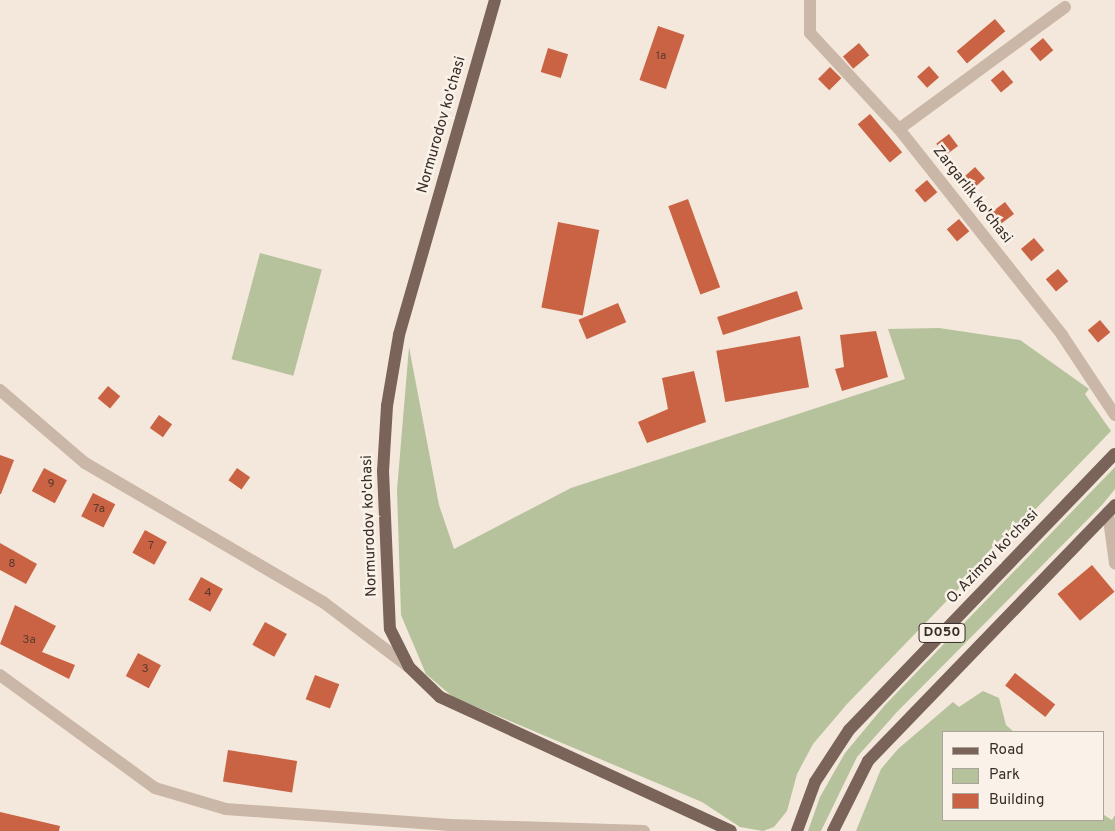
<!DOCTYPE html>
<style>
body{margin:0}
#map{position:relative;width:1115px;height:831px;overflow:hidden;background:#f3e8db;font-family:Overpass,sans-serif}
div>[style]{position:absolute}
.green>*{inset:0;background:#b5c29b;transform-origin:0 0}
.building>*{inset:0;background:#c96343;transform-origin:0 0}
.minor>*{height:12px;margin:-6px;padding:0 6px;transform-origin:6px;border-radius:6px;background:#cbb7a7}
.primary>*{height:12px;margin:-6px;padding:0 6px;transform-origin:6px;border-radius:6px;background:#7a6358}
span{translate:-50% -50%;white-space:nowrap;text-align:center;line-height:1.15;-webkit-text-stroke:5px #faf2e8;paint-order:stroke}
.number-label{font-size:12px;color:#5c3a2f}
.number-label span{-webkit-text-stroke-width:0}
.shield-label span{padding:1px 4px;background:#faf2e8;border:1px solid;border-radius:4px;-webkit-text-stroke-width:0}
.shield-label{font-size:14px;color:#372d28;font-weight:700}
.street-label{font-size:15px;color:#372d28}
.legend{position:absolute;left:942px;top:731px;width:162px;height:90px;box-sizing:border-box;background:#faf2e8;border:1px solid #aca39b;margin:0;padding:6px 9px;list-style:none;font-size:15px;color:#372d28}
.legend li{display:flex;align-items:center;gap:10px;height:25px}
.legend b{width:25px;border:1px solid #aca39b}
</style>
<div id="map">
<div class="green">
<div style="left:260px;top:253px;width:64px;height:110px;rotate:15deg"></div>
<div style="clip-path:polygon(939px 328px,1020px 340px,1089px 389px,1085px 394px,1111px 431px,847px 704px,813px 744px,797px 774px,787px 811px,774px 827px,763px 831px,740px 827px,702px 802px,453px 697px,426px 674px,401px 615px,397px 490px,409px 347px,439px 505px,454px 549px,571px 488px,905px 379px,888px 329px)"></div>
<div style="clip-path:polygon(1115px 467px,1115px 489px,1102px 505px,896px 713px,857px 757px,821px 831px,808px 831px,820px 797px,845px 753px,885px 705px)"></div>
<div style="clip-path:polygon(983px 691px,999px 698px,1006px 725px,1014px 732px,944px 732px,944px 820px,1104px 820px,1104px 815px,1112px 820px,1115px 815px,1115px 831px,856px 831px,881px 769px,898px 749px,953px 702px,959px 707px)"></div>
</div>
<div class="building">
<div style="left:995px;top:19px;width:16px;height:50px;rotate:50deg"></div>
<div style="left:658px;top:26px;width:28px;height:57px;rotate:19deg"></div>
<div style="left:1043px;top:38px;width:16px;height:17px;rotate:50deg"></div>
<div style="left:859px;top:43px;width:16px;height:21px;rotate:50deg"></div>
<div style="left:548px;top:48px;width:21px;height:25px;rotate:17deg"></div>
<div style="left:929px;top:66px;width:15px;height:16px;rotate:48deg"></div>
<div style="left:830px;top:67px;width:16px;height:17px;rotate:45deg"></div>
<div style="left:1003px;top:70px;width:16px;height:16px;rotate:50deg"></div>
<div style="left:870px;top:114px;width:50px;height:16px;rotate:50deg"></div>
<div style="left:949px;top:134px;width:15px;height:16px;rotate:53deg"></div>
<div style="left:975px;top:167px;width:15px;height:16px;rotate:48deg"></div>
<div style="left:927px;top:180px;width:16px;height:16px;rotate:50deg"></div>
<div style="left:688px;top:199px;width:94px;height:21px;rotate:70deg"></div>
<div style="left:1005px;top:202px;width:15px;height:16px;rotate:53deg"></div>
<div style="left:959px;top:219px;width:16px;height:16px;rotate:50deg"></div>
<div style="left:558px;top:222px;width:42px;height:87px;rotate:11deg"></div>
<div style="left:1034px;top:238px;width:16px;height:17px;rotate:50deg"></div>
<div style="left:1058px;top:269px;width:16px;height:16px;rotate:50deg"></div>
<div style="left:797px;top:291px;width:19px;height:84px;rotate:72deg"></div>
<div style="left:618px;top:303px;width:21px;height:43px;rotate:67deg"></div>
<div style="left:1100px;top:320px;width:16px;height:16px;rotate:50deg"></div>
<div style="clip-path:polygon(876px 331px,888px 377px,842px 391px,835px 369px,844px 367px,840px 335px)"></div>
<div style="left:800px;top:336px;width:52px;height:85px;rotate:80deg"></div>
<div style="clip-path:polygon(694px 371px,706px 422px,647px 443px,638px 422px,668px 409px,662px 378px)"></div>
<div style="left:108px;top:386px;width:16px;height:16px;rotate:40deg"></div>
<div style="left:159px;top:415px;width:16px;height:16px;rotate:35deg"></div>
<div style="clip-path:polygon(0 455px,14px 460px,1px 494px,0 494px)"></div>
<div style="left:44px;top:468px;width:26px;height:26px;rotate:28deg"></div>
<div style="left:237px;top:468px;width:16px;height:15px;rotate:35deg"></div>
<div style="left:93px;top:493px;width:25px;height:26px;rotate:27deg"></div>
<div style="left:145px;top:530px;width:25px;height:26px;rotate:29deg"></div>
<div style="clip-path:polygon(0 543px,37px 564px,26px 584px,0 570px)"></div>
<div style="left:1092px;top:565px;width:35px;height:45px;rotate:50deg"></div>
<div style="left:201px;top:577px;width:25px;height:26px;rotate:29deg"></div>
<div style="clip-path:polygon(15px 605px,56px 626px,42px 652px,75px 665px,69px 679px,0 644px)"></div>
<div style="left:265px;top:622px;width:25px;height:26px;rotate:29deg"></div>
<div style="left:138px;top:653px;width:26px;height:26px;rotate:28deg"></div>
<div style="left:1015px;top:673px;width:51px;height:16px;rotate:38deg"></div>
<div style="left:315px;top:675px;width:26px;height:26px;rotate:21deg"></div>
<div style="left:228px;top:750px;width:70px;height:32px;rotate:9deg"></div>
<div style="clip-path:polygon(0 812px,60px 826px,59px 831px,0 831px)"></div>
</div>
<div class="minor">
<div style="left:810px;top:0;width:33px;rotate:90deg"></div>
<div style="left:810px;top:33px;width:131px;rotate:47.2deg"></div>
<div style="left:899px;top:129px;width:263px;rotate:51.6deg"></div>
<div style="left:1062px;top:335px;width:96px;rotate:56.5deg"></div>
<div style="left:899px;top:129px;width:206px;rotate:-36.3deg"></div>
<div style="left:0;top:390px;width:112px;rotate:40.7deg"></div>
<div style="left:85px;top:463px;width:276px;rotate:30.3deg"></div>
<div style="left:323px;top:602px;width:108px;rotate:37.1deg"></div>
<div style="left:1108px;top:512px;width:52px;rotate:82.3deg"></div>
<div style="left:0;top:675px;width:192px;rotate:36.1deg"></div>
<div style="left:155px;top:788px;width:74px;rotate:16.5deg"></div>
<div style="left:226px;top:809px;width:225px;rotate:4.1deg"></div>
<div style="left:450px;top:825px;width:194px;rotate:1.8deg"></div>
</div>
<div class="primary">
<div style="left:495px;top:0;width:348px;rotate:106deg"></div>
<div style="left:399px;top:335px;width:72px;rotate:99.6deg"></div>
<div style="left:387px;top:406px;width:65px;rotate:93.5deg"></div>
<div style="left:383px;top:471px;width:158px;rotate:87.5deg"></div>
<div style="left:390px;top:629px;width:42px;rotate:63.4deg"></div>
<div style="left:409px;top:667px;width:43px;rotate:44.1deg"></div>
<div style="left:440px;top:697px;width:320px;rotate:24.7deg"></div>
<div style="left:797px;top:831px;width:52px;rotate:-69.8deg"></div>
<div style="left:815px;top:782px;width:62px;rotate:-56.8deg"></div>
<div style="left:849px;top:730px;width:383px;rotate:-46.1deg"></div>
<div style="left:833px;top:831px;width:78px;rotate:-63.4deg"></div>
<div style="left:868px;top:761px;width:356px;rotate:-46deg"></div>
</div>
<div class="number-label">
<span style="left:661px;top:57px">1a</span>
<span style="left:51px;top:485px">9</span>
<span style="left:99px;top:510px">7a</span>
<span style="left:151px;top:547px">7</span>
<span style="left:12px;top:565px">8</span>
<span style="left:208px;top:594px">4</span>
<span style="left:29px;top:641px">3a</span>
<span style="left:145px;top:670px">3</span>
</div>
<div class="shield-label">
<span style="left:942px;top:633px">D050</span>
</div>
<div class="street-label">
<span style="left:442px;top:125px;rotate:-74deg">Normurodov ko'chasi</span>
<span style="left:972px;top:195px;rotate:52deg">Zargarlik ko'chasi</span>
<span style="left:370px;top:526px;rotate:-92deg">Normurodov ko'chasi</span>
<span style="left:993px;top:557px;rotate:-46deg">O. Azimov ko'chasi</span>
</div>
<ul class="legend">
<li><b style="height:6px;background:#7a6358"></b>Road</li>
<li><b style="height:14px;background:#b5c29b"></b>Park</li>
<li><b style="height:14px;background:#c96343"></b>Building</li>
</ul>
</div>
